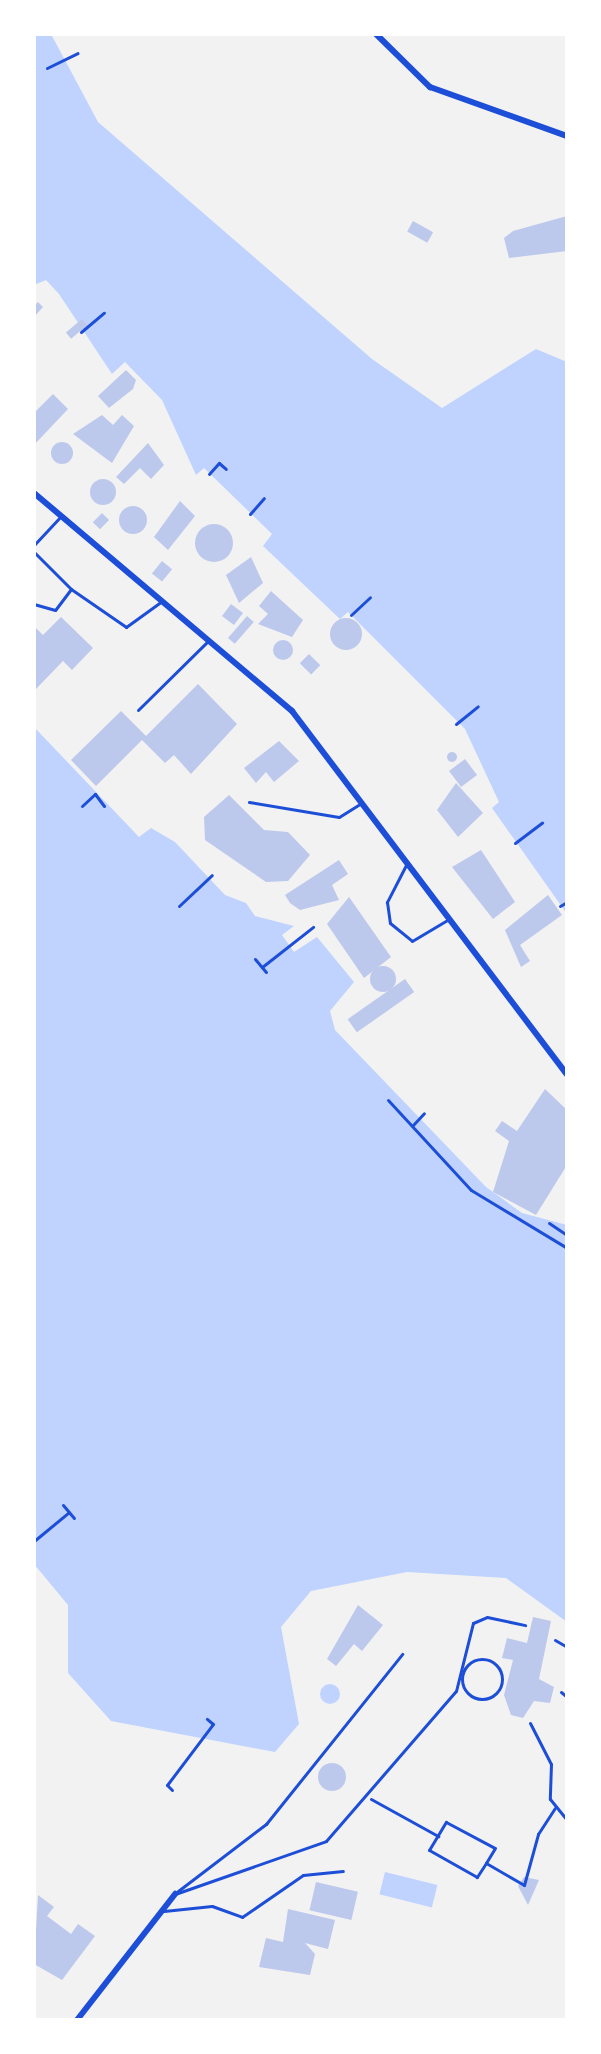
<!DOCTYPE html>
<style>
body{margin:0}
#map{position:relative;width:601px;height:2054px;overflow:hidden;background:#f2f2f2;font-family:"Work Sans",sans-serif}
div>[style]{position:absolute}
.water>*{inset:0;background:#bfd3fe;transform-origin:0 0}
.round{border-radius:50%}
.building>*{inset:0;background:#bdc9ec;transform-origin:0 0}
.path>*{height:3px;margin:-1.5px;padding:0 1.5px;transform-origin:1.5px;border-radius:1.5px;background:#1d4ed8}
.service>*{height:3px;margin:-1.5px;padding:0 1.5px;transform-origin:1.5px;border-radius:1.5px;background:#1d4ed8}
.service>.ring{margin:-1.5px;padding:0;box-sizing:content-box;background:none;border:3px solid #1d4ed8;border-radius:50%}
.minor>*{height:6px;margin:-3px;padding:0 3px;transform-origin:3px;border-radius:3px;background:#1d4ed8}
span{translate:-50% -50%;white-space:nowrap;text-align:center;line-height:1.15;-webkit-text-stroke:8px #fff;paint-order:stroke}
.frame{position:absolute;inset:0;border:36px solid #fff;pointer-events:none}
</style>
<div id="map">
<div class="water">
<div style="clip-path:polygon(34px 34px,51px 34px,98px 122px,372px 359px,442px 408px,536px 349px,567px 362px,567px 914px,492px 808px,499px 802px,465px 729px,348px 612px,340px 619px,263px 546px,272px 534px,204px 468px,196px 475px,162px 400px,125px 362px,112px 374px,59px 294px,46px 280px,34px 285px)"></div>
<div style="clip-path:polygon(34px 727px,139px 837px,151px 828px,175px 842px,225px 895px,246px 903px,255px 916px,294px 926px,282px 935px,294px 952px,317px 937px,354px 982px,330px 1011px,335px 1030px,486px 1187px,522px 1213px,567px 1225px,567px 1622px,506px 1578px,407px 1572px,311px 1591px,281px 1627px,299px 1724px,275px 1752px,111px 1721px,68px 1673px,68px 1605px,34px 1564px)"></div>
<div class="round" style="left:320px;top:1684px;width:20px;height:20px"></div>
<div style="left:385px;top:1872px;width:54px;height:23px;rotate:14deg"></div>
</div>
<div class="building">
<div style="clip-path:polygon(567px 216px,567px 251px,509px 258px,504px 238px,513px 231px)"></div>
<div style="left:413px;top:221px;width:23px;height:12px;rotate:29deg"></div>
<div style="clip-path:polygon(38px 302px,43px 307px,34px 317px,34px 306px)"></div>
<div style="left:82px;top:319px;width:8px;height:21px;rotate:50deg"></div>
<div style="clip-path:polygon(126px 370px,136px 380px,133px 389px,109px 408px,98px 396px)"></div>
<div style="clip-path:polygon(53px 394px,68px 409px,34px 445px,34px 413px)"></div>
<div style="clip-path:polygon(102px 415px,113px 425px,122px 415px,134px 426px,112px 463px,73px 434px)"></div>
<div class="round" style="left:51px;top:442px;width:22px;height:22px"></div>
<div style="clip-path:polygon(148px 443px,164px 465px,151px 479px,140px 468px,124px 484px,116px 477px)"></div>
<div class="round" style="left:90px;top:479px;width:26px;height:26px"></div>
<div style="clip-path:polygon(180px 501px,195px 516px,168px 550px,154px 537px)"></div>
<div class="round" style="left:119px;top:506px;width:28px;height:28px"></div>
<div style="left:102px;top:513px;width:10px;height:13px;rotate:45deg"></div>
<div class="round" style="left:195px;top:524px;width:38px;height:38px"></div>
<div style="clip-path:polygon(251px 557px,263px 583px,239px 603px,226px 575px)"></div>
<div style="left:162px;top:561px;width:13px;height:16px;rotate:39deg"></div>
<div style="clip-path:polygon(271px 591px,303px 620px,292px 637px,258px 624px,268px 614px,259px 606px)"></div>
<div style="left:231px;top:604px;width:15px;height:15px;rotate:37deg"></div>
<div style="left:247px;top:616px;width:9px;height:29px;rotate:41deg"></div>
<div style="clip-path:polygon(61px 617px,93px 648px,72px 670px,63px 661px,36px 689px,34px 626px,43px 635px)"></div>
<div class="round" style="left:330px;top:618px;width:32px;height:32px"></div>
<div class="round" style="left:273px;top:640px;width:20px;height:20px"></div>
<div style="left:309px;top:654px;width:16px;height:13px;rotate:45deg"></div>
<div style="clip-path:polygon(198px 684px,237px 724px,191px 774px,174px 755px,165px 763px,142px 740px,96px 786px,71px 760px,121px 711px,146px 736px)"></div>
<div style="clip-path:polygon(279px 741px,299px 761px,274px 782px,266px 772px,256px 783px,244px 768px)"></div>
<div class="round" style="left:447px;top:752px;width:10px;height:10px"></div>
<div style="left:465px;top:759px;width:20px;height:20px;rotate:53deg"></div>
<div style="clip-path:polygon(456px 783px,483px 813px,458px 837px,437px 810px)"></div>
<div style="clip-path:polygon(229px 795px,264px 830px,288px 832px,310px 855px,288px 881px,266px 882px,205px 840px,204px 817px)"></div>
<div style="clip-path:polygon(481px 850px,515px 902px,493px 919px,452px 867px)"></div>
<div style="clip-path:polygon(339px 860px,348px 874px,332px 885px,339px 900px,300px 910px,290px 903px,285px 895px)"></div>
<div style="clip-path:polygon(548px 895px,562px 915px,520px 945px,530px 961px,521px 967px,505px 930px)"></div>
<div style="clip-path:polygon(349px 897px,391px 957px,364px 978px,327px 924px)"></div>
<div class="round" style="left:370px;top:966px;width:26px;height:26px"></div>
<div style="left:405px;top:979px;width:16px;height:70px;rotate:55deg"></div>
<div style="clip-path:polygon(545px 1089px,567px 1110px,567px 1165px,536px 1215px,493px 1192px,509px 1141px,495px 1131px,502px 1121px,517px 1131px)"></div>
<div style="clip-path:polygon(358px 1605px,383px 1625px,362px 1651px,354px 1644px,336px 1666px,327px 1659px)"></div>
<div style="clip-path:polygon(533px 1617px,551px 1621px,539px 1679px,554px 1687px,550px 1703px,534px 1701px,523px 1718px,511px 1715px,504px 1695px,513px 1660px,502px 1658px,507px 1638px,527px 1643px)"></div>
<div class="round" style="left:318px;top:1763px;width:28px;height:28px"></div>
<div style="clip-path:polygon(524px 1877px,539px 1880px,528px 1905px,518px 1886px)"></div>
<div style="left:316px;top:1882px;width:43px;height:29px;rotate:13deg"></div>
<div style="clip-path:polygon(38px 1895px,54px 1907px,47px 1916px,71px 1934px,78px 1924px,95px 1936px,62px 1980px,34px 1964px)"></div>
<div style="clip-path:polygon(288px 1909px,335px 1920px,328px 1949px,305px 1943px,315px 1954px,310px 1975px,259px 1967px,266px 1938px,283px 1942px)"></div>
</div>
<div class="path">
<div style="left:47px;top:68px;width:34px;rotate:-26deg"></div>
<div style="left:81px;top:332px;width:30px;rotate:-40deg"></div>
<div style="left:209px;top:474px;width:15px;rotate:-48deg"></div>
<div style="left:219px;top:463px;width:9px;rotate:41deg"></div>
<div style="left:250px;top:514px;width:21px;rotate:-49deg"></div>
<div style="left:351px;top:615px;width:26px;rotate:-43deg"></div>
<div style="left:456px;top:724px;width:28px;rotate:-39deg"></div>
<div style="left:82px;top:806px;width:18px;rotate:-43deg"></div>
<div style="left:95px;top:794px;width:15px;rotate:53deg"></div>
<div style="left:515px;top:843px;width:34px;rotate:-37deg"></div>
<div style="left:179px;top:906px;width:45px;rotate:-43.2deg"></div>
<div style="left:560px;top:906px;width:8px;rotate:-30deg"></div>
<div style="left:255px;top:959px;width:17px;rotate:50deg"></div>
<div style="left:262px;top:967px;width:65px;rotate:-38.1deg"></div>
<div style="left:388px;top:1100px;width:122px;rotate:47.3deg"></div>
<div style="left:471px;top:1190px;width:112px;rotate:31.1deg"></div>
<div style="left:413px;top:1125px;width:16px;rotate:-47deg"></div>
<div style="left:549px;top:1223px;width:22px;rotate:34deg"></div>
<div style="left:63px;top:1505px;width:17px;rotate:50deg"></div>
<div style="left:34px;top:1541px;width:45px;rotate:-39.6deg"></div>
<div style="left:555px;top:1640px;width:14px;rotate:30deg"></div>
<div style="left:561px;top:1692px;width:8px;rotate:40deg"></div>
<div style="left:567px;top:1706px;width:22px;rotate:90deg"></div>
<div style="left:530px;top:1723px;width:46px;rotate:62.9deg"></div>
<div style="left:551px;top:1764px;width:35px;rotate:92deg"></div>
<div style="left:550px;top:1799px;width:27px;rotate:51deg"></div>
<div style="left:172px;top:1790px;width:7px;rotate:-135deg"></div>
<div style="left:167px;top:1785px;width:76px;rotate:-53deg"></div>
<div style="left:213px;top:1724px;width:8px;rotate:-140deg"></div>
<div style="left:371px;top:1799px;width:77px;rotate:28.9deg"></div>
<div style="left:486px;top:1863px;width:17px;rotate:123deg"></div>
<div style="left:477px;top:1877px;width:55px;rotate:-150.6deg"></div>
<div style="left:429px;top:1850px;width:33px;rotate:-59deg"></div>
<div style="left:446px;top:1822px;width:55px;rotate:28deg"></div>
<div style="left:495px;top:1848px;width:17px;rotate:121deg"></div>
<div style="left:486px;top:1863px;width:44px;rotate:30.1deg"></div>
<div style="left:524px;top:1885px;width:53px;rotate:-74.6deg"></div>
<div style="left:538px;top:1834px;width:31px;rotate:-57deg"></div>
</div>
<div class="service">
<div style="left:34px;top:545px;width:40px;rotate:-47deg"></div>
<div style="left:34px;top:552px;width:52px;rotate:45deg"></div>
<div style="left:71px;top:589px;width:26px;rotate:127deg"></div>
<div style="left:55px;top:610px;width:22px;rotate:-164deg"></div>
<div style="left:71px;top:589px;width:67px;rotate:34.6deg"></div>
<div style="left:126px;top:627px;width:44px;rotate:-35.8deg"></div>
<div style="left:138px;top:710px;width:97px;rotate:-44.6deg"></div>
<div style="left:249px;top:802px;width:91px;rotate:9.5deg"></div>
<div style="left:339px;top:817px;width:25px;rotate:-32deg"></div>
<div style="left:406px;top:865px;width:42px;rotate:117.2deg"></div>
<div style="left:387px;top:902px;width:21px;rotate:82deg"></div>
<div style="left:390px;top:923px;width:28px;rotate:39deg"></div>
<div style="left:412px;top:941px;width:43px;rotate:-30.7deg"></div>
<div class="ring" style="left:462px;top:1659px;width:37px;height:37px"></div>
<div style="left:178px;top:1891px;width:111px;rotate:-37.3deg"></div>
<div style="left:266px;top:1824px;width:218px;rotate:-51.3deg"></div>
<div style="left:175px;top:1894px;width:160px;rotate:-19.3deg"></div>
<div style="left:326px;top:1841px;width:198px;rotate:-49.1deg"></div>
<div style="left:456px;top:1691px;width:70px;rotate:-76deg"></div>
<div style="left:473px;top:1623px;width:15px;rotate:-23deg"></div>
<div style="left:487px;top:1617px;width:39px;rotate:12deg"></div>
<div style="left:164px;top:1911px;width:48px;rotate:-5.9deg"></div>
<div style="left:212px;top:1906px;width:32px;rotate:20deg"></div>
<div style="left:242px;top:1917px;width:74px;rotate:-34.5deg"></div>
<div style="left:303px;top:1875px;width:40px;rotate:-5.7deg"></div>
</div>
<div class="minor">
<div style="left:376px;top:34px;width:76px;rotate:44.5deg"></div>
<div style="left:430px;top:87px;width:145px;rotate:19.7deg"></div>
<div style="left:34px;top:493px;width:338px;rotate:40.2deg"></div>
<div style="left:292px;top:711px;width:455px;rotate:52.9deg"></div>
<div style="left:77px;top:2020px;width:160px;rotate:-52.1deg"></div>
</div>
<div class="frame"></div>
</div>
